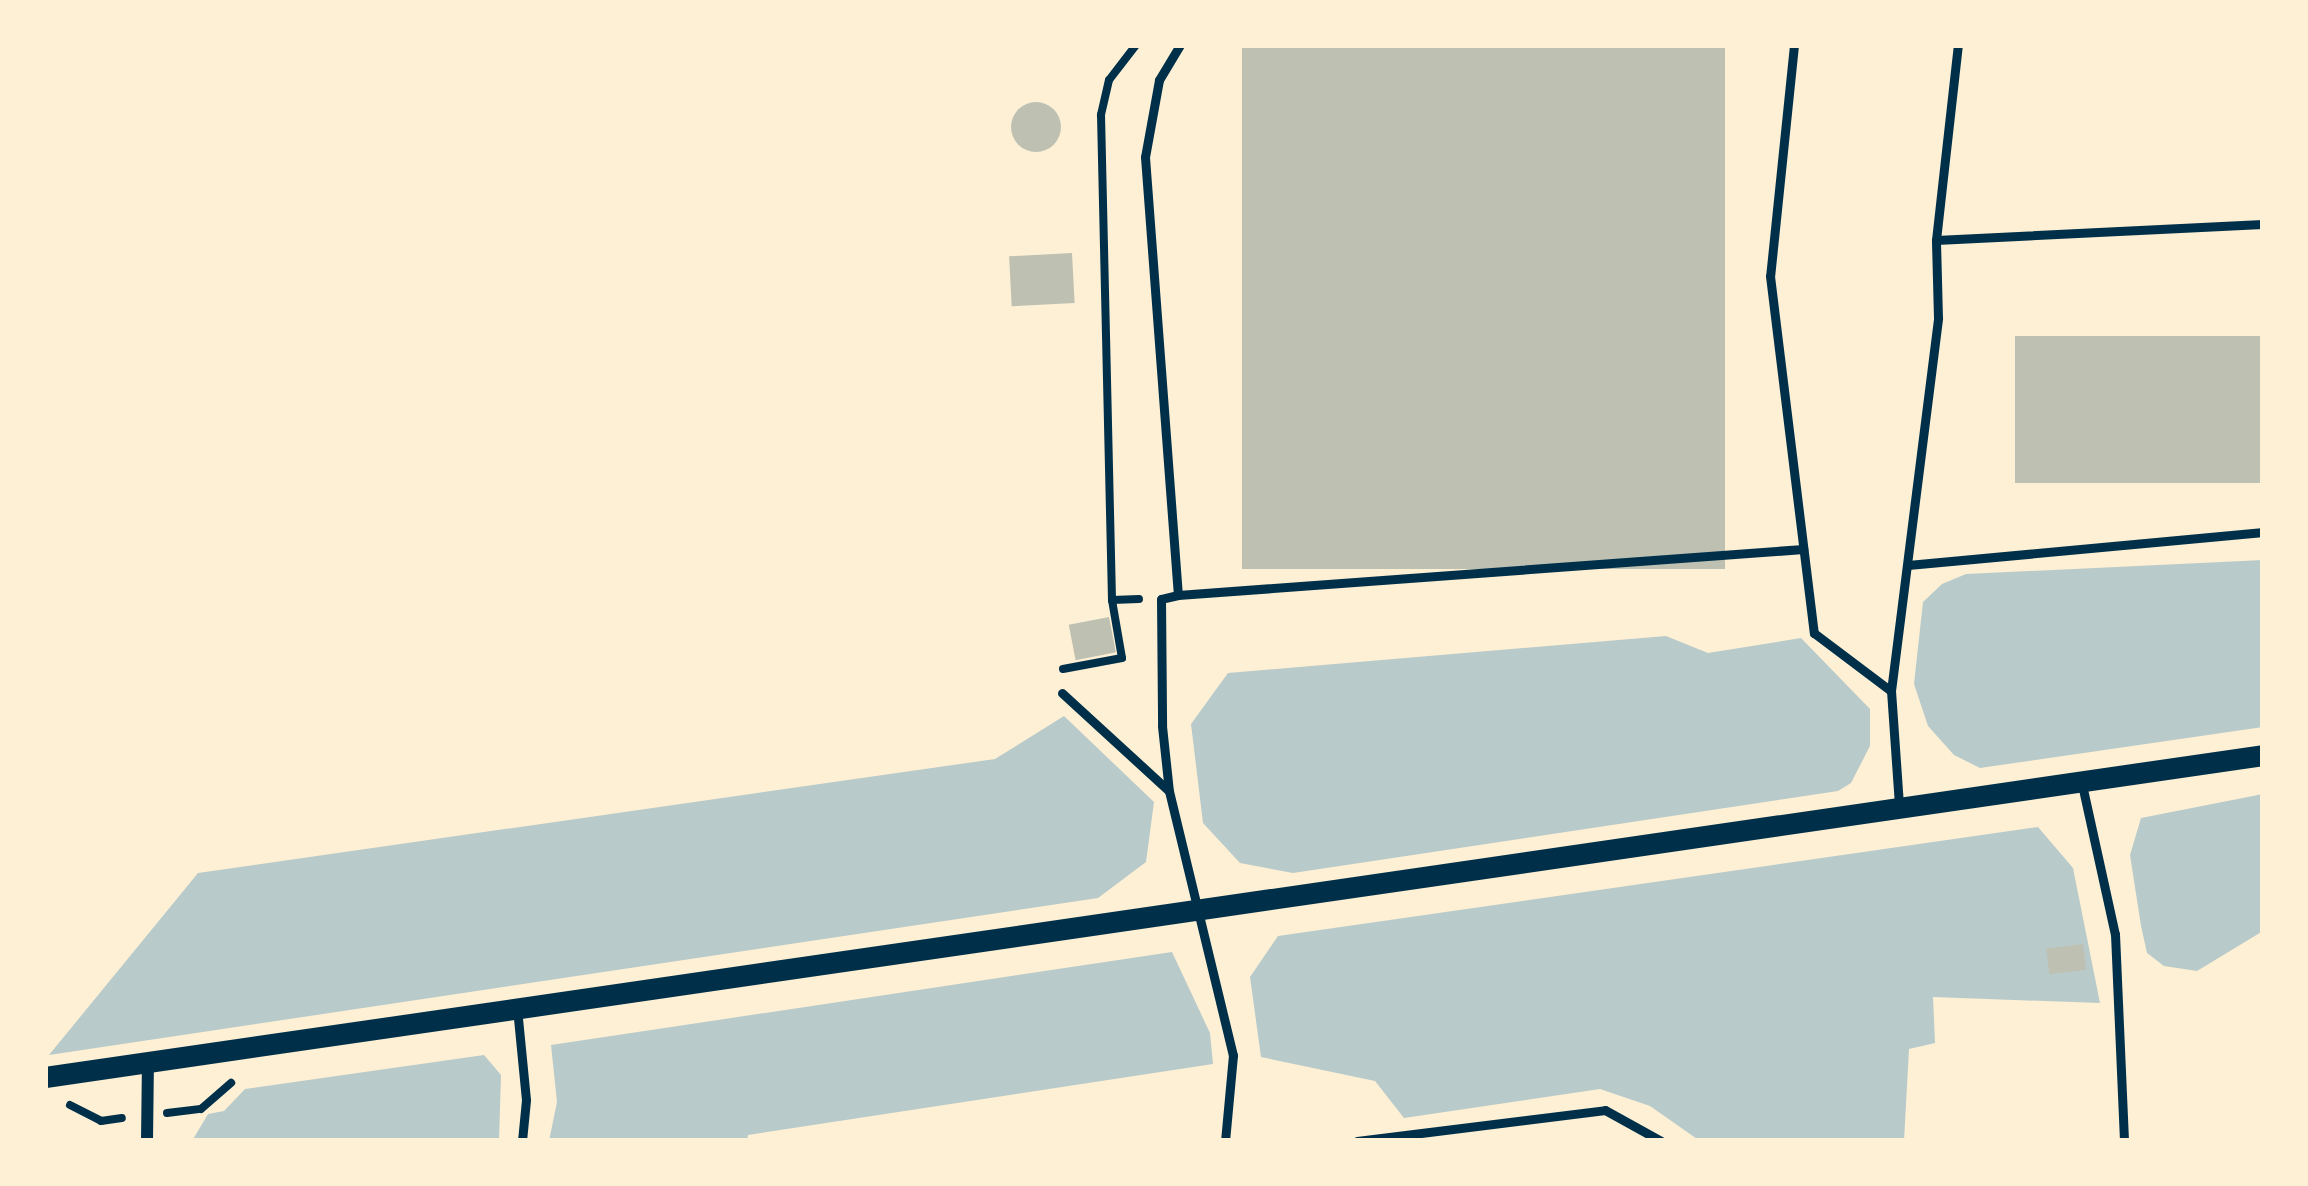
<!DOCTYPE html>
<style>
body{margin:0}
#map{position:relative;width:2308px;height:1186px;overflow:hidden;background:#fdf0d5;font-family:"Public Sans",sans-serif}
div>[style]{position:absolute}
.green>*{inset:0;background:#b9caca}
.building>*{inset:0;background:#bec0b2;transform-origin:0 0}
.round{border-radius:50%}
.path>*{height:8px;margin:-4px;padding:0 4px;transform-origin:4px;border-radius:4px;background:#003049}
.service>*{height:9px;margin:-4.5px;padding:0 4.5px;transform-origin:4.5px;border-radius:4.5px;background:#003049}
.minor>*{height:12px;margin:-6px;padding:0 6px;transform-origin:6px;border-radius:6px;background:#003049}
.tertiary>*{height:21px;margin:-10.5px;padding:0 10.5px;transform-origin:10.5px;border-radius:10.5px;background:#003049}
span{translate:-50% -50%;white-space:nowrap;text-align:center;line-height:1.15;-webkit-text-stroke:12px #fdf0d5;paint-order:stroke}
.frame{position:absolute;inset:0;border:48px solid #fdf0d5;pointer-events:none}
</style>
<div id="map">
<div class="green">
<div style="clip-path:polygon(2263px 560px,2263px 727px,1980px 768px,1954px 755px,1928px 726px,1914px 684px,1923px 602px,1942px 584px,1966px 574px)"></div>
<div style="clip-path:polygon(1666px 636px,1708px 653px,1801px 638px,1870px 709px,1870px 746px,1851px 783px,1838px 791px,1293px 873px,1240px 863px,1203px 823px,1191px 724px,1228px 673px)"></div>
<div style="clip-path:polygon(1064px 716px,1154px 802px,1146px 862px,1098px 898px,49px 1055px,198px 873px,995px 759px)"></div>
<div style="clip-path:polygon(2263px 794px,2263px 931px,2197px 971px,2164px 966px,2147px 953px,2141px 926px,2130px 855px,2141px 818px)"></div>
<div style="clip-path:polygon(2038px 827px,2073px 868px,2100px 1003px,1933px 997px,1935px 1043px,1909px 1049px,1904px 1141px,1700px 1141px,1650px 1106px,1600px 1089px,1404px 1118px,1375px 1081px,1261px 1057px,1250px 977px,1278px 936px)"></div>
<div style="clip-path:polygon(1172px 952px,1210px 1033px,1213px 1064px,748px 1135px,747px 1141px,549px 1141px,557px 1102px,551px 1045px)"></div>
<div style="clip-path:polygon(484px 1055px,501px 1075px,499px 1141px,192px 1141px,208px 1114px,224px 1111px,245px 1089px)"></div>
</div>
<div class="building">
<div style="left:1242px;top:45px;width:483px;height:524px"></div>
<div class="round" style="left:1011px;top:102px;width:50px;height:50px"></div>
<div style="left:1072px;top:253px;width:50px;height:63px;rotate:87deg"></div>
<div style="left:2263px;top:336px;width:147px;height:248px;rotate:90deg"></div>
<div style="left:1109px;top:617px;width:36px;height:41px;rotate:79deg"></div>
<div style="left:2083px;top:944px;width:26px;height:37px;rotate:83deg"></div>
</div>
<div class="path">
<div style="left:1136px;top:45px;width:44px;rotate:127.6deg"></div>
<div style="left:1109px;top:80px;width:36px;rotate:103deg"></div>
<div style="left:1101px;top:115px;width:485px;rotate:88.7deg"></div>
<div style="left:1112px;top:600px;width:27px;rotate:-2deg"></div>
<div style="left:1063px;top:669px;width:60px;rotate:-10.6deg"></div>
<div style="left:1122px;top:658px;width:59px;rotate:-99.8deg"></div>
<div style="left:70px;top:1105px;width:35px;rotate:27deg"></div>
<div style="left:101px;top:1121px;width:21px;rotate:-8deg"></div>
<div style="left:167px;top:1113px;width:34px;rotate:-7deg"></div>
<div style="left:201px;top:1109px;width:40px;rotate:-41deg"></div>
</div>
<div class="service">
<div style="left:1180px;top:45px;width:41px;rotate:121deg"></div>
<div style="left:1159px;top:80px;width:78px;rotate:100.3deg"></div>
<div style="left:1145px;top:157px;width:439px;rotate:85.7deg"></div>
<div style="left:1178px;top:595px;width:17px;rotate:167deg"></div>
<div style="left:1161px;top:599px;width:127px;rotate:89.5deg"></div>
<div style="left:1162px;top:726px;width:65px;rotate:83.9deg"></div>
<div style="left:1169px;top:791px;width:272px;rotate:76.4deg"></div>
<div style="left:1233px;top:1055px;width:86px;rotate:95.3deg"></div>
<div style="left:1794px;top:45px;width:232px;rotate:95.9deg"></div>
<div style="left:1770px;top:276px;width:360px;rotate:83deg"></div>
<div style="left:1814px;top:633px;width:96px;rotate:37deg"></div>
<div style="left:1936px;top:240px;width:327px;rotate:-2.8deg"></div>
<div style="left:1908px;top:565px;width:357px;rotate:-5.3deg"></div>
<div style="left:1178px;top:595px;width:627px;rotate:-4.21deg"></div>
<div style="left:1062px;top:693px;width:145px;rotate:42.5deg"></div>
<div style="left:2081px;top:780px;width:158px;rotate:77.6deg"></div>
<div style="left:2115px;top:934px;width:207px;rotate:87.5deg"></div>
<div style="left:1899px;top:805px;width:114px;rotate:-94deg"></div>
<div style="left:1891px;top:691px;width:376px;rotate:-82.8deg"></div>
<div style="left:1938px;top:318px;width:78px;rotate:-91.5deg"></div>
<div style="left:1936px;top:240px;width:196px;rotate:-83.6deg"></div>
<div style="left:517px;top:1008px;width:92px;rotate:84.4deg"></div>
<div style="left:526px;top:1100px;width:41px;rotate:95.6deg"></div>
<div style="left:1357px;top:1141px;width:250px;rotate:-7.1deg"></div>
<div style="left:1605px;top:1110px;width:64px;rotate:29deg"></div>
</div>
<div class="minor">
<div style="left:147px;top:1141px;width:80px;rotate:-89.3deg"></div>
</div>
<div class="tertiary">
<div style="left:45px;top:1077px;width:2241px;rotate:-8.26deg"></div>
</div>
<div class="frame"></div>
</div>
